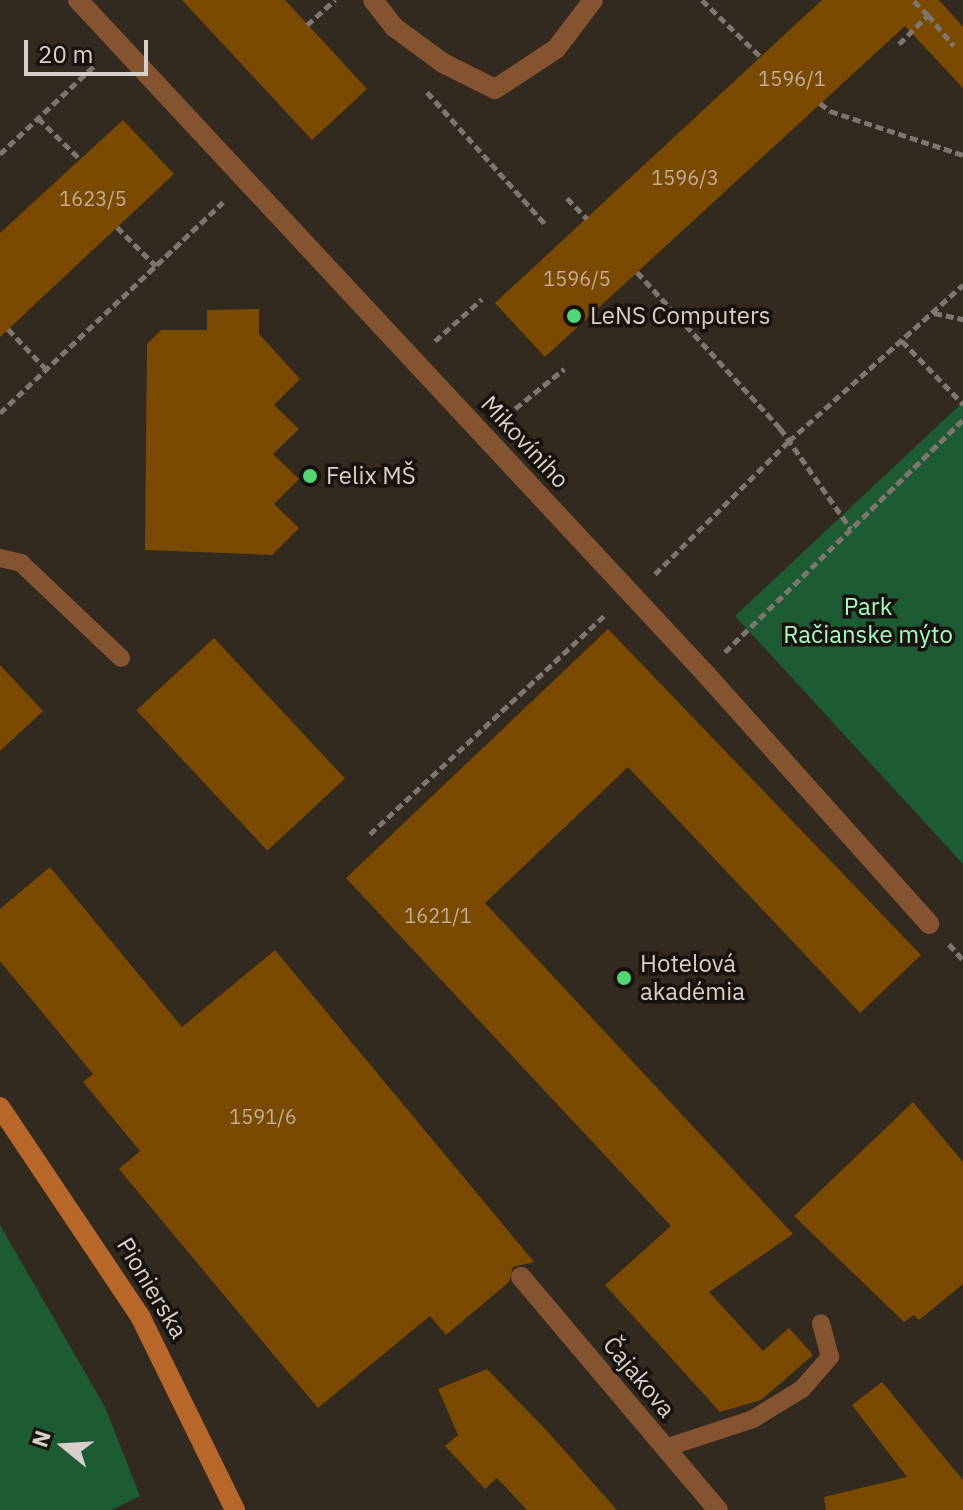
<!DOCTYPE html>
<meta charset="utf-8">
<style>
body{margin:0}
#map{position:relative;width:963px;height:1510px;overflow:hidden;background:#32291f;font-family:"IBM Plex Sans",sans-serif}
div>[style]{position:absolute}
.green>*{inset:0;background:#1c5b33}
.building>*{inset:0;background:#7b4a02;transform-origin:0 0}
.path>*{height:5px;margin-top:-2.5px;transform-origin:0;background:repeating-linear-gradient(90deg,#7e766e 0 8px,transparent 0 12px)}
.lane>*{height:18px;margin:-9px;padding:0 9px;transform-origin:9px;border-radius:9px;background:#84532f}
.street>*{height:20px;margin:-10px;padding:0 10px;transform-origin:10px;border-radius:10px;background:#84532f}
.secondary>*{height:20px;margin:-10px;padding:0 10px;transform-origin:10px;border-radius:10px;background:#b66729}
.dots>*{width:22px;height:22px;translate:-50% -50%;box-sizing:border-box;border:4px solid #17120e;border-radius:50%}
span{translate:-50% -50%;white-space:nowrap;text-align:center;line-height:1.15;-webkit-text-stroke:7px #17120e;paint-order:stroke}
.number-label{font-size:20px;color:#c0ae98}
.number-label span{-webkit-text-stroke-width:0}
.poi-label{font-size:24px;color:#d7d0ca}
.left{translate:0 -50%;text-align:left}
.street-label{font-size:24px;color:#d7d0ca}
.park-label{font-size:24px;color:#a3fcbc}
.north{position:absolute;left:24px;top:1406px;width:80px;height:80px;-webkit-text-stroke:6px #17120e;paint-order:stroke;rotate:288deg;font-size:22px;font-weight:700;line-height:32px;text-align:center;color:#d7d0ca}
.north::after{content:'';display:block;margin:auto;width:28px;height:36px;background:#d7d0ca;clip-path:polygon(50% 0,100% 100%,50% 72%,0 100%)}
.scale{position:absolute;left:24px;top:40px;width:124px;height:36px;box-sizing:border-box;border:4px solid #d7d0ca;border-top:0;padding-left:10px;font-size:24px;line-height:28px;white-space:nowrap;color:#d7d0ca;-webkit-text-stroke:6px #17120e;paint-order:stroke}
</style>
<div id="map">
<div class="green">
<div style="clip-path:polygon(963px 402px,963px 864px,735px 616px)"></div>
<div style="clip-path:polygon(0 1225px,105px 1407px,140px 1496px,112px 1510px,0 1510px)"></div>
</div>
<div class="building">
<div style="clip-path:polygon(182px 0,285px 0,367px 89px,312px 140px)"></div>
<div style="clip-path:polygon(822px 0,939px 0,963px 27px,963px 88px,905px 26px,545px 357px,495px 303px)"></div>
<div style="clip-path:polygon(123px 120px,174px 174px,0 337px,0 233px)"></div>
<div style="clip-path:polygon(259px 309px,259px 334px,300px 379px,274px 405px,299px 429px,273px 454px,299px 479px,274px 504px,299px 528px,272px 555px,145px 550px,147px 344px,161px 330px,207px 330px,207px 310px)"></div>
<div style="clip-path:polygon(608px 629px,921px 955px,860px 1013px,628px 767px,485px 903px,793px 1234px,709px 1292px,763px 1351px,789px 1328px,813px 1355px,761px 1400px,720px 1412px,605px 1285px,671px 1226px,346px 878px)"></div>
<div style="left:214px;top:638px;width:192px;height:106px;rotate:47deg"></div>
<div style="clip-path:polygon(0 665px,43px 711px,0 751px)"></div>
<div style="clip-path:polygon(50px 867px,182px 1027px,275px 950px,534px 1262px,513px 1267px,509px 1282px,446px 1335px,430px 1316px,318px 1408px,119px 1169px,140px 1151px,83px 1082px,93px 1074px,0 961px,0 909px)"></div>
<div style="clip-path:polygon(913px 1102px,963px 1162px,963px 1284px,919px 1320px,914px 1315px,904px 1322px,794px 1216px)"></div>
<div style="clip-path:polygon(487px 1369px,548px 1432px,617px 1510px,527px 1510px,497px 1478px,485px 1489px,445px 1446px,458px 1435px,438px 1389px)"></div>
<div style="clip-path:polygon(882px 1382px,963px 1480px,963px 1510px,826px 1510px,824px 1497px,907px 1477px,852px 1405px)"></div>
</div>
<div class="path">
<div style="left:702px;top:0;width:82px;rotate:44deg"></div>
<div style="left:928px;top:15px;width:40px;rotate:50deg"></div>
<div style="left:307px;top:25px;width:38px;rotate:-42deg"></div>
<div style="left:899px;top:44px;width:41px;rotate:-45deg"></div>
<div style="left:928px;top:15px;width:21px;rotate:-135deg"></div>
<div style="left:427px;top:92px;width:177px;rotate:48.2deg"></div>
<div style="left:820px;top:103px;width:13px;rotate:39deg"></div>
<div style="left:830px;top:111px;width:140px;rotate:18.3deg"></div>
<div style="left:38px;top:118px;width:59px;rotate:44.3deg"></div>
<div style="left:0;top:154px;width:130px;rotate:-43.1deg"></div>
<div style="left:567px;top:198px;width:29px;rotate:46deg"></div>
<div style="left:117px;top:227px;width:55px;rotate:45deg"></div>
<div style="left:637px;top:272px;width:212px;rotate:47.5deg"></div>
<div style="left:780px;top:428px;width:123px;rotate:54.9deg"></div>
<div style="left:934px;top:313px;width:30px;rotate:12deg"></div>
<div style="left:8px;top:329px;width:55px;rotate:46.5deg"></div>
<div style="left:435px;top:341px;width:63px;rotate:-41.8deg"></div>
<div style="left:902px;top:341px;width:88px;rotate:45.9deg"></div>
<div style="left:0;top:413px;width:307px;rotate:-43.4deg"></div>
<div style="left:506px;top:416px;width:75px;rotate:-39deg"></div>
<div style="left:655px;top:574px;width:189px;rotate:-44.8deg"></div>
<div style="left:789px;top:441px;width:234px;rotate:-41.9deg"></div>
<div style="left:725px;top:652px;width:332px;rotate:-44.3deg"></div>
<div style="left:370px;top:834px;width:324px;rotate:-43deg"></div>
<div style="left:949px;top:944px;width:21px;rotate:49deg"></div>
</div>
<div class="lane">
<div style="left:0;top:558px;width:22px;rotate:13deg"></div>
<div style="left:21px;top:563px;width:138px;rotate:43.5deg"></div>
<div style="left:665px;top:1448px;width:93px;rotate:-18.2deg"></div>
<div style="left:753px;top:1419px;width:57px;rotate:-31.5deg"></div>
<div style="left:802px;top:1389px;width:43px;rotate:-48.8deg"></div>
<div style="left:830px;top:1357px;width:35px;rotate:-105deg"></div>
</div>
<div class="street">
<div style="left:78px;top:0;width:918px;rotate:47.03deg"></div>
<div style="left:704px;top:672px;width:338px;rotate:48.2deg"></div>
<div style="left:373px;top:0;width:34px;rotate:52deg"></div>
<div style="left:394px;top:27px;width:61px;rotate:36.3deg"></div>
<div style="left:443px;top:63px;width:58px;rotate:26.6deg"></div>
<div style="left:495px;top:89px;width:73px;rotate:-33.3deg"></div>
<div style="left:556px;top:49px;width:61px;rotate:-52.9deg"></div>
<div style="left:521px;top:1277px;width:305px;rotate:49.8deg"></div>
</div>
<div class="secondary">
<div style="left:0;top:1107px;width:254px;rotate:56.2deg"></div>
<div style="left:141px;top:1318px;width:214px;rotate:63.9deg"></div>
</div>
<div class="dots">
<div style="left:574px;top:316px;background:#51d674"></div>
<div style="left:310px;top:476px;background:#51d674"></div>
<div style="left:624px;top:978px;background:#51d674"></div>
</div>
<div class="number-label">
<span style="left:792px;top:78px">1596/1</span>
<span style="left:685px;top:177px">1596/3</span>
<span style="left:93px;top:198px">1623/5</span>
<span style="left:577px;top:278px">1596/5</span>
<span style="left:438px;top:915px">1621/1</span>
<span style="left:263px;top:1116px">1591/6</span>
</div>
<div class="poi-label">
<span class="left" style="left:590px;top:316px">LeNS Computers</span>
<span class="left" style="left:326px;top:476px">Felix MŠ</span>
<span class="left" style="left:640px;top:978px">Hotelová<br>akadémia</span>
</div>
<div class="street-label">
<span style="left:525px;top:442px;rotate:47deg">Mikovíniho</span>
<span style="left:152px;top:1288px;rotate:59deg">Pionierska</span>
<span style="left:639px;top:1377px;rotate:50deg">Čajakova</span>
</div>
<div class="park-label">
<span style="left:868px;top:621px">Park<br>Račianske mýto</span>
</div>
<div class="north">N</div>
<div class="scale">20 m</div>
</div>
